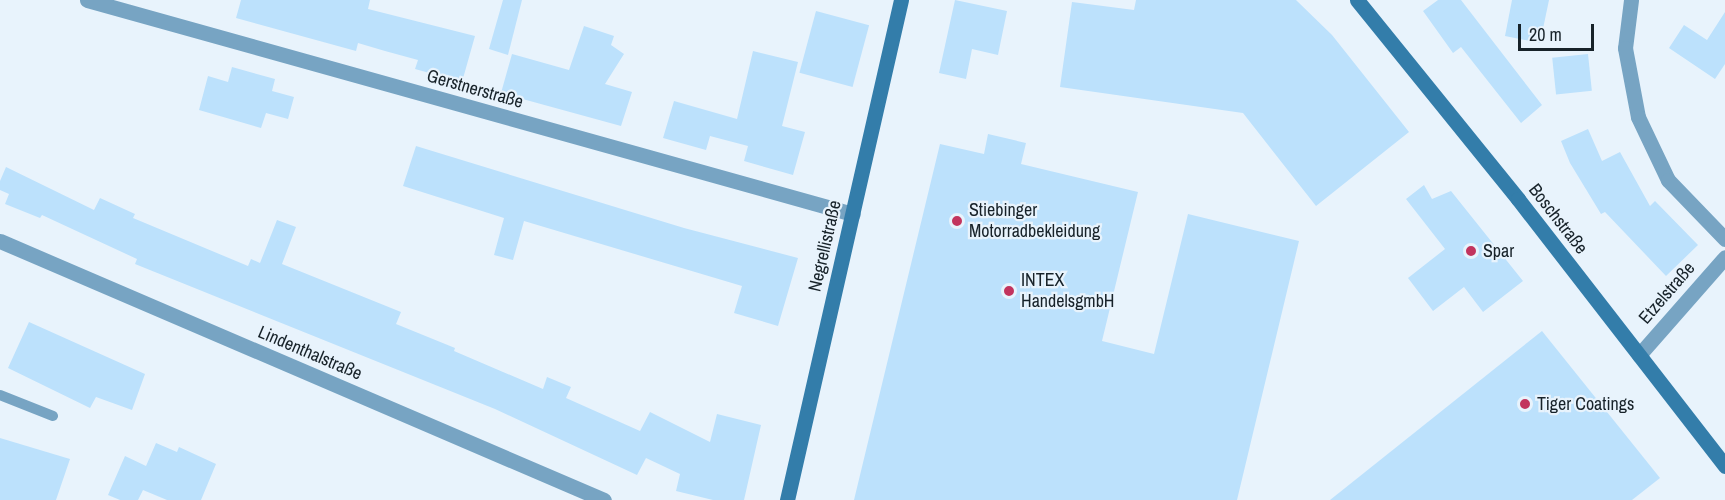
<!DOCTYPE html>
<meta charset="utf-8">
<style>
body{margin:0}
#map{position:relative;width:1725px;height:500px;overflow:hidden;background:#e8f3fc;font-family:"Archivo Narrow",sans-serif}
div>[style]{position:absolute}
.building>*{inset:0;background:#bce1fc;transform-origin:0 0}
.lane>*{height:10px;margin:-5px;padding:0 5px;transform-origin:5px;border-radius:5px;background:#77a4c3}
.street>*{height:15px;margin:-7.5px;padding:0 7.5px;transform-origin:7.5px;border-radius:7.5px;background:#77a4c3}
.secondary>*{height:15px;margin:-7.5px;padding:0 7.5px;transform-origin:7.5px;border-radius:7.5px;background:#337daa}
.dots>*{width:16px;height:16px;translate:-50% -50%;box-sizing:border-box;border:3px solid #e8f3fc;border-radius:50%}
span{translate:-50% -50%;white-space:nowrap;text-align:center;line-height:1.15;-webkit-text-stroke:4.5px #e8f3fc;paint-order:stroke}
.street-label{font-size:18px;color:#172229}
.poi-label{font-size:18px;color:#172229}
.left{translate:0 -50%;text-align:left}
.scale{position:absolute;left:1518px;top:24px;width:76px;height:27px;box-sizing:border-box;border:3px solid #172229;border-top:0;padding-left:8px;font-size:18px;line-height:21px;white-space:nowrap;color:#172229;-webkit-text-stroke:4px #e8f3fc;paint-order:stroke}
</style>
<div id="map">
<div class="building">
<div style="clip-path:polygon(241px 0,370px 0,368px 9px,475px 36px,462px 82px,415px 69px,418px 60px,385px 51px,358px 43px,356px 51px,236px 18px)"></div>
<div style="clip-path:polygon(503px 0,522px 0,508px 55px,489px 49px)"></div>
<div style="clip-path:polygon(955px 0,1007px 11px,998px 55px,972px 49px,966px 79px,939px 73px)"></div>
<div style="clip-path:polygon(1136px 0,1296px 0,1332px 35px,1409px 132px,1316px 206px,1243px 113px,1060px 87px,1072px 2px,1134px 10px)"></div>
<div style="clip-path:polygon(1438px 0,1461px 0,1542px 105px,1521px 123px,1461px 47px,1453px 53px,1423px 11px)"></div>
<div style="clip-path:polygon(1512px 0,1549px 0,1540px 43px,1505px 36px)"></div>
<div style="left:816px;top:11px;width:55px;height:64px;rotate:15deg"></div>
<div style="clip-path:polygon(1725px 12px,1725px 64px,1715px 79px,1669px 48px,1684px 25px,1707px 40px)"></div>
<div style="clip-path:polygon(584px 26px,614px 36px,611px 45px,624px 54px,605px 84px,632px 92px,621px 126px,501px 93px,512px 54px,569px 70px)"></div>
<div style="clip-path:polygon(753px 51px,798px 62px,782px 126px,805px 132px,793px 175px,744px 161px,748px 146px,710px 136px,706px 150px,663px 138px,674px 101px,737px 119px)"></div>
<div style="left:1588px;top:54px;width:37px;height:36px;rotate:84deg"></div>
<div style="clip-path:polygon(232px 67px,275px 79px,272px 91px,294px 97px,288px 119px,266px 113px,261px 128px,199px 110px,208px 76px,228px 82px)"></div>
<div style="clip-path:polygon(1588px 129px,1602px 161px,1620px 152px,1650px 206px,1655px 201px,1698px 245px,1666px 276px,1605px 212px,1601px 214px,1570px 163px,1561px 141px)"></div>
<div style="clip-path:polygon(988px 134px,1026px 143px,1021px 164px,1138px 192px,1102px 341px,1154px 354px,1188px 214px,1299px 241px,1237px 500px,854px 500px,940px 144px,984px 154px)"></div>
<div style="clip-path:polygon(416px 146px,684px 228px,798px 258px,778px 326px,734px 313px,742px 286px,524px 221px,513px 260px,494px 255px,504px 218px,403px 186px)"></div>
<div style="clip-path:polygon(6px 167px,94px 210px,100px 198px,135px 214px,133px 218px,248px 266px,251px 259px,260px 263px,277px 220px,296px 227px,282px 264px,401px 312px,396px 324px,455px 348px,454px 351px,543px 389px,547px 377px,571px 387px,566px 398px,640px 431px,650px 412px,710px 442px,717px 414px,761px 425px,744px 500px,713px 500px,676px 491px,680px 474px,646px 458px,637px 475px,495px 409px,135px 264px,137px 259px,42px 215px,40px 218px,5px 204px,9px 194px,0 190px,0 181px)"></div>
<div style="clip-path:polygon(1424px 185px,1432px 199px,1451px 191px,1523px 281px,1483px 312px,1464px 287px,1433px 311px,1408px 278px,1445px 249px,1406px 199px)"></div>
<div style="clip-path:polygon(29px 322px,145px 374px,132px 410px,96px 397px,90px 408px,8px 368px)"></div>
<div style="clip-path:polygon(1542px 331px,1660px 478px,1632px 500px,1330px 500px)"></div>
<div style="clip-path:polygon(0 438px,70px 459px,56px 500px,0 500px)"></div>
<div style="clip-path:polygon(156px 443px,177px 452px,179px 447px,216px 464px,201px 500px,167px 500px,143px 490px,138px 500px,120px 500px,108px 495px,125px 456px,146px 466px)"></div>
</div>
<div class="lane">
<div style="left:0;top:395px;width:57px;rotate:21.6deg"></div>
</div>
<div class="street">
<div style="left:87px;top:0;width:795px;rotate:15.61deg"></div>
<div style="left:1631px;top:0;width:48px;rotate:97.1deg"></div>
<div style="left:1625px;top:48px;width:70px;rotate:79.3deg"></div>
<div style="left:1638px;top:117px;width:70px;rotate:64.5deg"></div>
<div style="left:1668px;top:180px;width:82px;rotate:46deg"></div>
<div style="left:0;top:241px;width:657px;rotate:23.21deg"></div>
<div style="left:1639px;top:355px;width:130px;rotate:-48.7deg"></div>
</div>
<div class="secondary">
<div style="left:1357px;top:0;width:256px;rotate:51deg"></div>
<div style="left:1518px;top:199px;width:338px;rotate:52.2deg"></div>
<div style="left:787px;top:500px;width:513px;rotate:-77.16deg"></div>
</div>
<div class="dots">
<div style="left:957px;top:221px;background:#c2345e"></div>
<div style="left:1471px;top:251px;background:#c2345e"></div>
<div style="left:1009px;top:291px;background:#c2345e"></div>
<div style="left:1525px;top:404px;background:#c2345e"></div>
</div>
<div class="street-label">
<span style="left:475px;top:89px;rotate:16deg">Gerstnerstraße</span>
<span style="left:1558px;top:219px;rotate:52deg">Boschstraße</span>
<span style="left:825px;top:246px;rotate:-77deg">Negrellistraße</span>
<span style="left:1667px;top:293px;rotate:-49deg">Etzelstraße</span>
<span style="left:310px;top:353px;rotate:23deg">Lindenthalstraße</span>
</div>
<div class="poi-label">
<span class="left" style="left:969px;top:221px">Stiebinger<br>Motorradbekleidung</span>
<span class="left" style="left:1483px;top:251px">Spar</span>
<span class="left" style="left:1021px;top:291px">INTEX<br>HandelsgmbH</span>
<span class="left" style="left:1537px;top:404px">Tiger Coatings</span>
</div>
<div class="scale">20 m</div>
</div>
